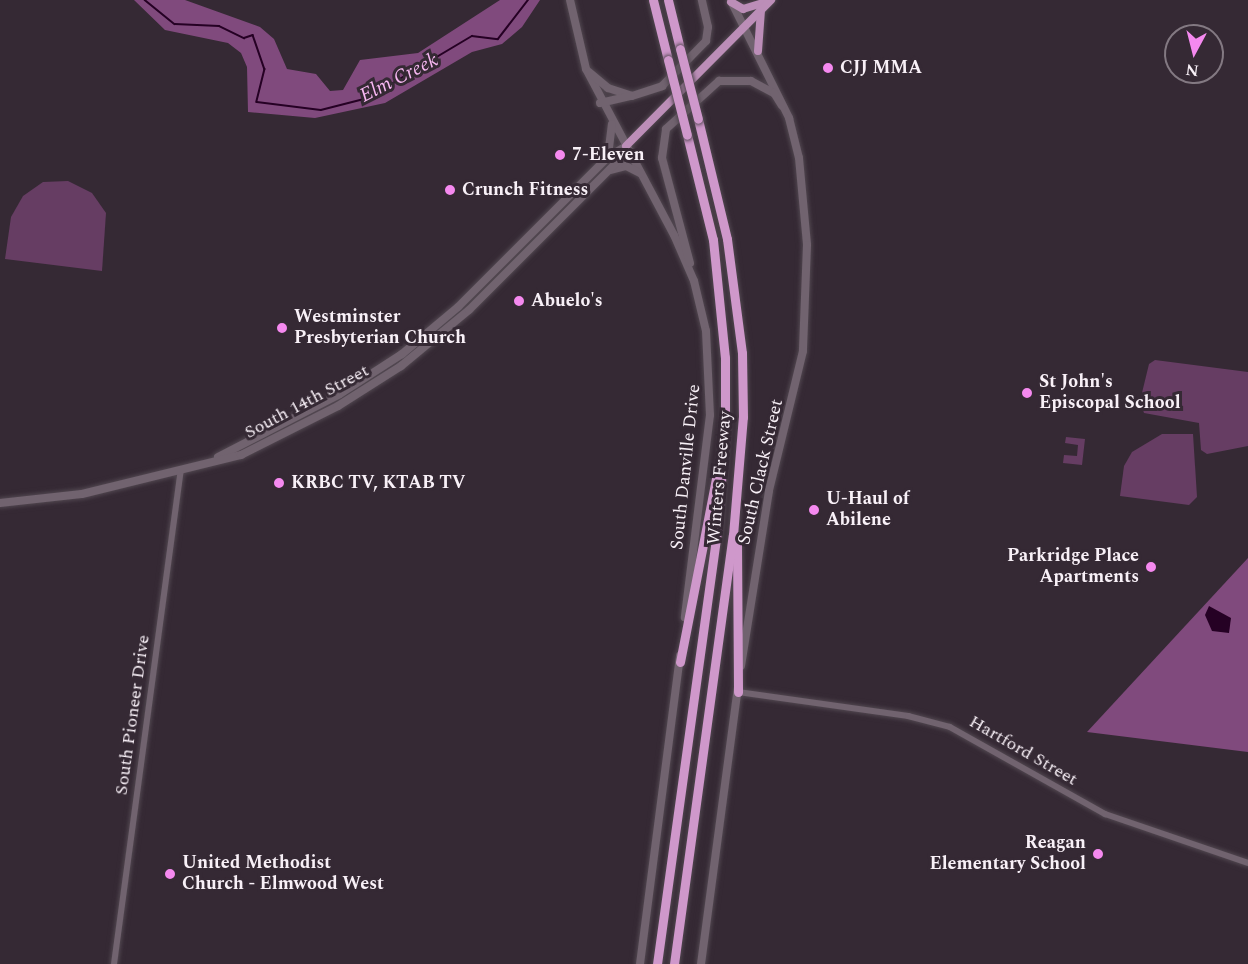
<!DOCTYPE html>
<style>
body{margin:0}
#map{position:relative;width:1248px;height:964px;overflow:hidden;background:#352934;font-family:Spectral,serif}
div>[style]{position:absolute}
.green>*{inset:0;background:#663d63}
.forest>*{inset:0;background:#804a7d}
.water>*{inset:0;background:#250124}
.stream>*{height:1.5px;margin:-0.75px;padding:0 0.75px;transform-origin:0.75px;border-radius:0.75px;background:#250124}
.roads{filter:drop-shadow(0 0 2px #514750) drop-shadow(0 0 2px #514750)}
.tertiary>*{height:6px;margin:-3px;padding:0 3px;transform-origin:3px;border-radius:3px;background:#71636f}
.secondary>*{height:8px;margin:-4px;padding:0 4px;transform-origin:4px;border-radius:4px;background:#71636f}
.trunk>*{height:8px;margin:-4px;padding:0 4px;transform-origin:4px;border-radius:4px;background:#bc8eb8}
.motorway>*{height:9px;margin:-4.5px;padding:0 4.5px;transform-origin:4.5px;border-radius:4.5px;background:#cf98cb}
.bridges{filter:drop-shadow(0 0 2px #514750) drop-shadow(0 0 2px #514750)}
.motorway-bridge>*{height:9px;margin:-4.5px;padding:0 4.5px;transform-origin:4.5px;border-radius:4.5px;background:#cf98cb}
.dots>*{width:16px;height:16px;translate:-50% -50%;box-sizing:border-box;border:3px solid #352934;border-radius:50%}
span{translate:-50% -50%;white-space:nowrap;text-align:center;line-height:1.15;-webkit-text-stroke:6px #352934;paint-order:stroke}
.poi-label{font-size:18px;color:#f8f0f7;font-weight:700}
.left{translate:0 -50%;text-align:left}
.right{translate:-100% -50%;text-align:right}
.street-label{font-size:18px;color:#f8f0f7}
.water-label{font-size:20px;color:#f8b8f3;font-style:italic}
.north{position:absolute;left:1164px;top:24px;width:60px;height:60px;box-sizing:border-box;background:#352934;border:2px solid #837982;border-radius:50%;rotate:187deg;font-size:16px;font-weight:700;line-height:24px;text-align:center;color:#f8f0f7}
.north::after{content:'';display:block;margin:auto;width:21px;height:27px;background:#f589ef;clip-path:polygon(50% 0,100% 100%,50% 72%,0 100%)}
</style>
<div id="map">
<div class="green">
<div style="clip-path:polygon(68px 181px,92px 193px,106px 213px,102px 271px,5px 259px,11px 217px,23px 196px,43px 182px)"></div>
<div style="clip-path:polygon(1155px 360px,1248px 372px,1248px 446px,1207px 454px,1201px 450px,1199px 423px,1144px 413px,1140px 401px,1149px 364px)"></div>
<div style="clip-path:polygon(1162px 434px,1193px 434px,1197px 497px,1189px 505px,1120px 496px,1124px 466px,1132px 452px)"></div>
<div style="clip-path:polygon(1066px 437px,1085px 439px,1082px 465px,1063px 463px,1064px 455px,1077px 456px,1078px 445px,1065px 443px)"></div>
</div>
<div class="forest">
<div style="clip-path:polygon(134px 0,185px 0,260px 27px,274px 39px,287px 69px,316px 74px,330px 91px,343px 90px,360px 60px,418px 53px,500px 0,540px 0,522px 27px,502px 44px,472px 52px,385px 103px,315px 118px,248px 112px,247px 67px,241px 53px,228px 43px,165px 30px)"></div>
<div style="clip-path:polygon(1248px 558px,1248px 752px,1087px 732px)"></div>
</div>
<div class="water">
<div style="clip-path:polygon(1209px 606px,1231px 618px,1229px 633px,1212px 631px,1205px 615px)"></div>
</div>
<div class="stream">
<div style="left:145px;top:0;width:38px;rotate:39deg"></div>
<div style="left:175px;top:24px;width:44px;rotate:2.6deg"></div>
<div style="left:219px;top:26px;width:28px;rotate:26deg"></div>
<div style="left:244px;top:38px;width:9px;rotate:-18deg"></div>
<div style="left:253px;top:35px;width:36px;rotate:71deg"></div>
<div style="left:265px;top:69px;width:34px;rotate:104deg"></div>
<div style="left:257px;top:102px;width:64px;rotate:7.1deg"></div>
<div style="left:321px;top:110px;width:49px;rotate:-14.3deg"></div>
<div style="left:368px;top:98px;width:121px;rotate:-30.8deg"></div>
<div style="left:472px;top:36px;width:26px;rotate:7deg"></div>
<div style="left:498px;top:39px;width:49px;rotate:-52.4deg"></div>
</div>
<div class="roads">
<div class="tertiary">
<div style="left:738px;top:692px;width:172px;rotate:8deg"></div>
<div style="left:908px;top:716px;width:43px;rotate:14.7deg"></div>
<div style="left:950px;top:727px;width:178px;rotate:29.3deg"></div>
<div style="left:1105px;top:814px;width:151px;rotate:18.9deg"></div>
<div style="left:114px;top:964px;width:498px;rotate:-82.3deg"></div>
</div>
<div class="secondary">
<div style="left:570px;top:0;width:71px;rotate:76.9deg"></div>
<div style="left:586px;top:69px;width:188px;rotate:62.1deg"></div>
<div style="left:674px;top:235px;width:50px;rotate:66.5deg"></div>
<div style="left:694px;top:281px;width:51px;rotate:76.5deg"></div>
<div style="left:706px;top:331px;width:84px;rotate:87.3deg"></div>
<div style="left:710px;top:415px;width:204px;rotate:97.1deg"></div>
<div style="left:731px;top:1px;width:131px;rotate:63.6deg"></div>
<div style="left:789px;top:118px;width:41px;rotate:76deg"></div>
<div style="left:799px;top:158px;width:87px;rotate:84.7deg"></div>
<div style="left:807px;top:245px;width:106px;rotate:92.2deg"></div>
<div style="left:803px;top:351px;width:144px;rotate:103.7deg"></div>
<div style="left:769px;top:491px;width:177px;rotate:99.1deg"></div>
<div style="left:589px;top:72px;width:25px;rotate:40deg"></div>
<div style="left:608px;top:88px;width:25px;rotate:18deg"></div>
<div style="left:632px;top:96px;width:32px;rotate:-18deg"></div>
<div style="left:662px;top:86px;width:63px;rotate:-45.6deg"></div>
<div style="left:706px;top:41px;width:14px;rotate:-82deg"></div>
<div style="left:708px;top:27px;width:28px;rotate:-103deg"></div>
<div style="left:600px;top:103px;width:32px;rotate:-13deg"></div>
<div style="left:608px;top:156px;width:32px;rotate:-83deg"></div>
<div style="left:610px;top:170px;width:16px;rotate:-14deg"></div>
<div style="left:626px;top:166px;width:16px;rotate:27deg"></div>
<div style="left:690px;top:263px;width:109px;rotate:-104.9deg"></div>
<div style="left:662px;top:158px;width:29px;rotate:-82deg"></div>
<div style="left:666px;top:129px;width:72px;rotate:-42.2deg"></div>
<div style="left:719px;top:81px;width:32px"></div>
<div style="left:751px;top:81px;width:26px;rotate:28deg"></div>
<div style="left:774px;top:93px;width:15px;rotate:58deg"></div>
<div style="left:218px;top:457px;width:137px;rotate:-27.3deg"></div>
<div style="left:340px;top:394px;width:74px;rotate:-32.8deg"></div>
<div style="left:402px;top:354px;width:73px;rotate:-40deg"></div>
<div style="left:458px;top:307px;width:212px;rotate:-45deg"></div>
<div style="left:608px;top:157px;width:21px;rotate:-31deg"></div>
<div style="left:0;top:503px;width:82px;rotate:-6.3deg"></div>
<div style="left:82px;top:494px;width:164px;rotate:-13.8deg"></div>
<div style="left:241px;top:455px;width:109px;rotate:-26.8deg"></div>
<div style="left:338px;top:406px;width:75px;rotate:-32.4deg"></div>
<div style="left:401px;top:366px;width:88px;rotate:-39.5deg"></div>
<div style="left:469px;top:310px;width:215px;rotate:-45deg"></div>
<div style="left:621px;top:158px;width:13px;rotate:-67deg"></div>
<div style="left:640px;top:964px;width:311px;rotate:-82.6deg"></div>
<div style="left:701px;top:964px;width:280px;rotate:-82.4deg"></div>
</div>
<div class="trunk">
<div style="left:731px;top:2px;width:14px;rotate:30deg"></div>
<div style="left:743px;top:9px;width:24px;rotate:-17deg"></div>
<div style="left:758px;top:51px;width:41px;rotate:-85.8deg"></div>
<div style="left:626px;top:146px;width:206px;rotate:-45.2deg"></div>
</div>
<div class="motorway">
<div style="left:653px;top:0;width:62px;rotate:76deg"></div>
<div style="left:668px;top:0;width:50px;rotate:76.2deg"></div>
<div style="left:737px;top:544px;width:148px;rotate:89.6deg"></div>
<div style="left:680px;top:662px;width:197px;rotate:-78.9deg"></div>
<div style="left:657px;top:964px;width:443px;rotate:-82.1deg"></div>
<div style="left:718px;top:525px;width:101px;rotate:-86deg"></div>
<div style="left:725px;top:424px;width:66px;rotate:-90deg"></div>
<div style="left:725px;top:358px;width:119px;rotate:-95.8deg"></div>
<div style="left:713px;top:240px;width:108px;rotate:-103.9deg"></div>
<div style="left:674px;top:964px;width:433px;rotate:-82.2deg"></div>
<div style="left:733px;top:535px;width:118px;rotate:-85.2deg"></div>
<div style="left:743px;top:417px;width:64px;rotate:-90.9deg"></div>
<div style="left:742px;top:353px;width:115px;rotate:-97.5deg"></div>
<div style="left:727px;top:239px;width:123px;rotate:-103.6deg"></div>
</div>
</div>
<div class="bridges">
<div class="motorway-bridge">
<div style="left:680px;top:49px;width:72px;rotate:75.6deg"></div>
<div style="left:668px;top:60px;width:77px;rotate:75.8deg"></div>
</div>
</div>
<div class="dots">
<div style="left:828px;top:68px;background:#f589ef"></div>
<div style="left:560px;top:155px;background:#f589ef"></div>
<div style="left:450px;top:190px;background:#f589ef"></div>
<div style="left:519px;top:301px;background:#f589ef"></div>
<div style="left:282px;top:328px;background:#f589ef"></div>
<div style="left:1027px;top:393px;background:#f589ef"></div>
<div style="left:279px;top:483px;background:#f589ef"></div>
<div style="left:814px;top:510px;background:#f589ef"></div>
<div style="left:1151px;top:567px;background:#f589ef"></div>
<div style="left:1098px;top:854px;background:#f589ef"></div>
<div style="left:170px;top:874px;background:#f589ef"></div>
</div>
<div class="poi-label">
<span class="left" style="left:840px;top:68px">CJJ MMA</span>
<span class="left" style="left:572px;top:155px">7-Eleven</span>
<span class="left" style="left:462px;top:190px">Crunch Fitness</span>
<span class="left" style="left:531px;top:301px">Abuelo's</span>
<span class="left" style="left:294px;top:328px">Westminster<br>Presbyterian Church</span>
<span class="left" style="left:1039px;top:393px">St John's<br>Episcopal School</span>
<span class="left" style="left:291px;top:483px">KRBC TV, KTAB TV</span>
<span class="left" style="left:826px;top:510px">U-Haul of<br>Abilene</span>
<span class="right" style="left:1139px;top:567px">Parkridge Place<br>Apartments</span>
<span class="right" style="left:1086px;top:854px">Reagan<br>Elementary School</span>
<span class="left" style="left:182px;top:874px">United Methodist<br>Church - Elmwood West</span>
</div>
<div class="street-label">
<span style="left:307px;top:402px;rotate:-28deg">South 14th Street</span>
<span style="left:686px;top:467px;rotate:-84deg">South Danville Drive</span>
<span style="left:761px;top:472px;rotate:-77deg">South Clack Street</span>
<span style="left:720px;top:478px;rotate:-85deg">Winters Freeway</span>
<span style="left:133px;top:715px;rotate:-82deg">South Pioneer Drive</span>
<span style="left:1023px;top:751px;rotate:30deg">Hartford Street</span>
</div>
<div class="water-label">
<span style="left:399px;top:78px;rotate:-27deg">Elm Creek</span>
</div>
<div class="north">N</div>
</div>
